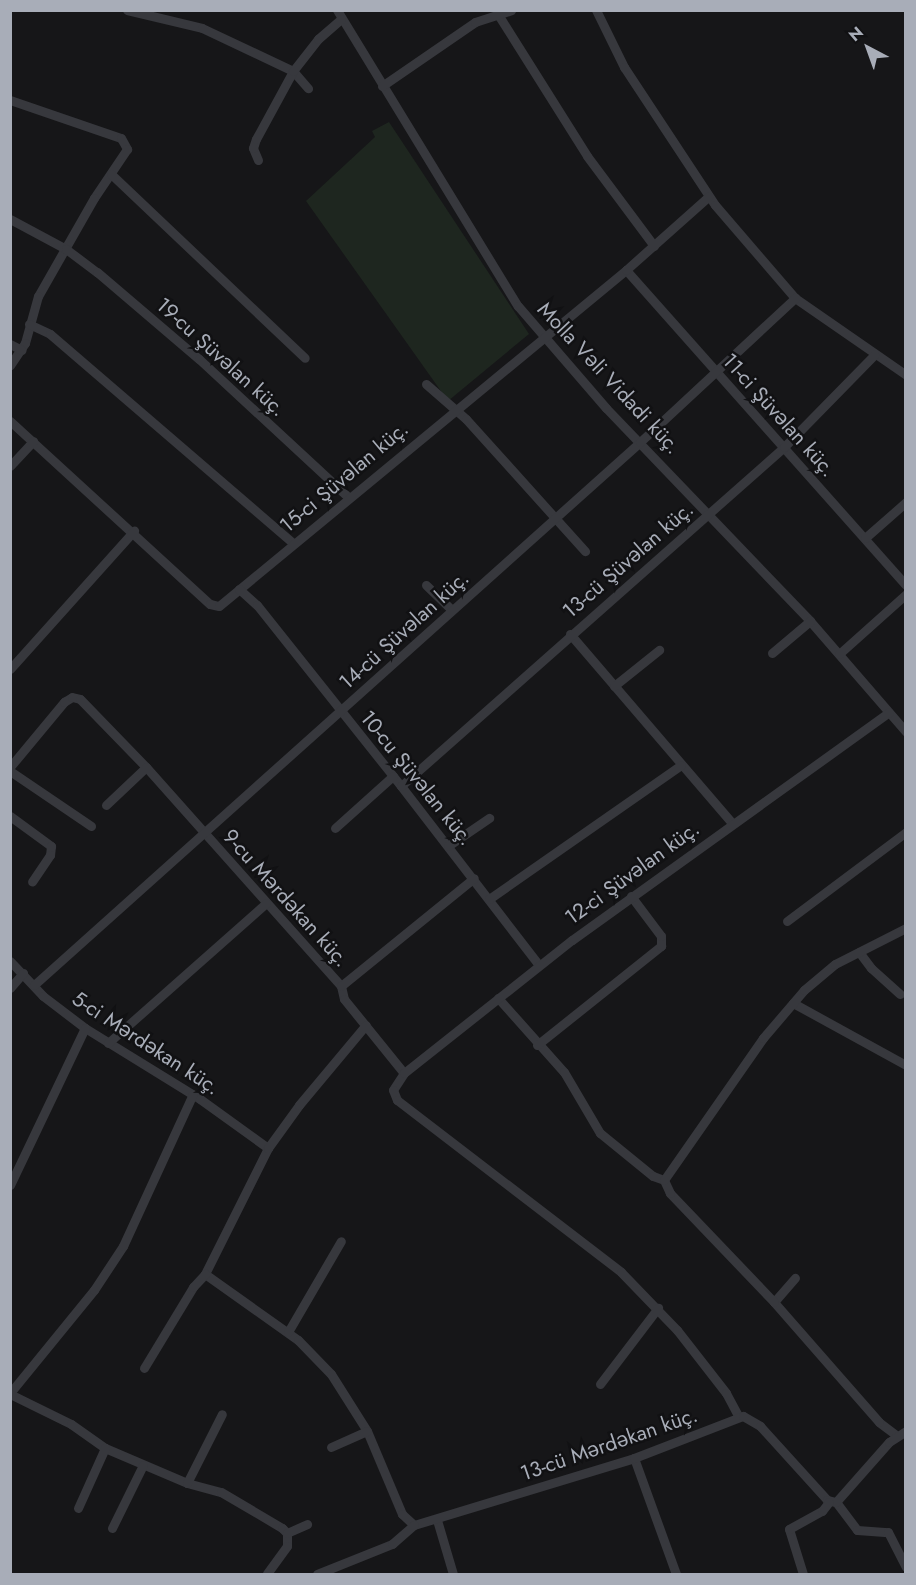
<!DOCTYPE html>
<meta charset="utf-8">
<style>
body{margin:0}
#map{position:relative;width:916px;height:1585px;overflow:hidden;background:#161618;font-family:Jost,sans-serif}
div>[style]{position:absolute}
.green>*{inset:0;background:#1e261f}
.minor>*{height:9px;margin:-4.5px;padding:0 4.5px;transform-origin:4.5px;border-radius:4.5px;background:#37383d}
span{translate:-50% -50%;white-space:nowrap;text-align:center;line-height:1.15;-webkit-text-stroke:5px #111113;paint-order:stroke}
.street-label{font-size:21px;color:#a8adb8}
.frame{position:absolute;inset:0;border:12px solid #a8adb8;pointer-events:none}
.north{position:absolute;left:838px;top:18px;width:60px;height:60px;-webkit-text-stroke:4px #111113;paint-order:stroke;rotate:319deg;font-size:16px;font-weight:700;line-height:24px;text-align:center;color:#a8adb8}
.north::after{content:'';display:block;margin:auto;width:21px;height:27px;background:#a8adb8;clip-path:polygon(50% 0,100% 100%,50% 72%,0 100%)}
</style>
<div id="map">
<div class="green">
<div style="clip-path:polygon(389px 122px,529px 334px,448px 401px,306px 201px,375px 137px,372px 131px)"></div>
</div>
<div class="minor">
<div style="left:127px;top:10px;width:77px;rotate:13.5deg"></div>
<div style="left:202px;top:28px;width:101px;rotate:25.3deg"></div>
<div style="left:293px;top:71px;width:23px;rotate:49deg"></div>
<div style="left:337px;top:10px;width:347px;rotate:58.6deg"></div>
<div style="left:518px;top:306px;width:135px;rotate:49.2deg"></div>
<div style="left:606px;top:408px;width:295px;rotate:46.2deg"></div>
<div style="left:810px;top:621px;width:147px;rotate:49.1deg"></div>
<div style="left:596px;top:10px;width:64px;rotate:63.8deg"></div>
<div style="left:624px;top:67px;width:165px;rotate:56.6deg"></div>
<div style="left:715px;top:205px;width:123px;rotate:49.3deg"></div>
<div style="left:795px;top:298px;width:135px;rotate:34.7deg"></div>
<div style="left:499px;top:16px;width:165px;rotate:57.8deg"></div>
<div style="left:587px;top:156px;width:112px;rotate:53.3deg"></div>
<div style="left:382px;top:86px;width:113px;rotate:-34.5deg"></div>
<div style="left:475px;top:22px;width:38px;rotate:-18deg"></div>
<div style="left:10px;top:100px;width:117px;rotate:18.9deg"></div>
<div style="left:121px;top:138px;width:13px;rotate:61deg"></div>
<div style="left:127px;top:149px;width:59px;rotate:124deg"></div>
<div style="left:94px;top:198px;width:113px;rotate:119.7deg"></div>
<div style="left:38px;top:296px;width:49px;rotate:105.5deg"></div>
<div style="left:25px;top:343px;width:27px;rotate:124deg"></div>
<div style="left:258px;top:160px;width:13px;rotate:-113deg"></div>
<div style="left:253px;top:148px;width:9px;rotate:-72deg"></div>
<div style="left:256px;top:139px;width:77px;rotate:-61.4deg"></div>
<div style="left:293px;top:71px;width:41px;rotate:-52deg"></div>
<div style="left:318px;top:39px;width:30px;rotate:-41deg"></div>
<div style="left:111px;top:174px;width:267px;rotate:43.5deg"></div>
<div style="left:10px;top:219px;width:64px;rotate:28.2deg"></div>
<div style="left:66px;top:249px;width:39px;rotate:37deg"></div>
<div style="left:97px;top:272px;width:134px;rotate:40.5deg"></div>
<div style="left:199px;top:359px;width:203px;rotate:42.8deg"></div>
<div style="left:626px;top:270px;width:421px;rotate:48.4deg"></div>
<div style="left:29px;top:324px;width:23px;rotate:25deg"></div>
<div style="left:50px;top:334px;width:321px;rotate:40.7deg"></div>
<div style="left:10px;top:344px;width:13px;rotate:27deg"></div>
<div style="left:426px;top:384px;width:53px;rotate:41.2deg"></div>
<div style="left:466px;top:419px;width:178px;rotate:48deg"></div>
<div style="left:10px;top:421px;width:271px;rotate:42.5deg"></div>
<div style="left:210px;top:604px;width:9px;rotate:13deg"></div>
<div style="left:219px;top:606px;width:528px;rotate:-39.54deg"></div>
<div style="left:626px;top:270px;width:110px;rotate:-41.7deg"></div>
<div style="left:10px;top:466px;width:34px;rotate:-47deg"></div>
<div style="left:865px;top:538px;width:55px;rotate:-41.3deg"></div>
<div style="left:426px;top:585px;width:36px;rotate:44deg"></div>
<div style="left:239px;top:589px;width:24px;rotate:42deg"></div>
<div style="left:257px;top:605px;width:231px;rotate:51.5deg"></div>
<div style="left:401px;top:786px;width:226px;rotate:52.4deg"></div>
<div style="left:570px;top:634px;width:248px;rotate:49.4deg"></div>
<div style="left:772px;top:653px;width:50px;rotate:-40.1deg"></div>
<div style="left:839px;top:654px;width:90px;rotate:-41.8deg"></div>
<div style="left:10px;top:669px;width:186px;rotate:-48.1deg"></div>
<div style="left:614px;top:686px;width:58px;rotate:-38.7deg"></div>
<div style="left:10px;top:767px;width:85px;rotate:-50.3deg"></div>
<div style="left:64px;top:702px;width:9px;rotate:-32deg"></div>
<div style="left:72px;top:697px;width:8px;rotate:14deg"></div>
<div style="left:80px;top:699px;width:95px;rotate:45.9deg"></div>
<div style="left:146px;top:767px;width:293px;rotate:48.3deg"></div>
<div style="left:341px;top:986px;width:13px;rotate:77deg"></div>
<div style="left:344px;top:999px;width:95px;rotate:51deg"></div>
<div style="left:404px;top:1073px;width:20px;rotate:123deg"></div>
<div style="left:393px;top:1090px;width:11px;rotate:68deg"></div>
<div style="left:397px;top:1100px;width:282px;rotate:37.5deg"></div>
<div style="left:621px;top:1272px;width:81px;rotate:46deg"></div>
<div style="left:677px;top:1330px;width:80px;rotate:52.1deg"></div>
<div style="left:726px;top:1393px;width:26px;rotate:62deg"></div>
<div style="left:10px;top:771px;width:98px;rotate:34.2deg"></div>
<div style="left:401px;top:786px;width:511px;rotate:-41.51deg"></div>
<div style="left:784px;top:447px;width:129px;rotate:-45.6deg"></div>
<div style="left:106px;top:805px;width:55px;rotate:-43.5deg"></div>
<div style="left:10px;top:816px;width:51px;rotate:36.2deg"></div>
<div style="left:51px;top:846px;width:9px;rotate:96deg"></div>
<div style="left:50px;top:855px;width:32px;rotate:124deg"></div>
<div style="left:335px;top:828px;width:78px;rotate:-41.9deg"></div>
<div style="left:448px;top:846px;width:50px;rotate:-34.3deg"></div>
<div style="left:489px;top:899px;width:234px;rotate:-34.9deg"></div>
<div style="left:787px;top:921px;width:149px;rotate:-36.8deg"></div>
<div style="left:859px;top:952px;width:20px;rotate:53deg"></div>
<div style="left:871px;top:968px;width:39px;rotate:42deg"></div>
<div style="left:10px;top:961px;width:48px;rotate:46.7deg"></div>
<div style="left:43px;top:996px;width:53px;rotate:37.3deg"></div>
<div style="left:85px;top:1028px;width:135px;rotate:31.7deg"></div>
<div style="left:200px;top:1099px;width:84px;rotate:35.8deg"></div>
<div style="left:34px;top:985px;width:814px;rotate:-41.86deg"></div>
<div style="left:640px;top:442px;width:212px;rotate:-42.9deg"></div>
<div style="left:341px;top:986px;width:171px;rotate:-39.1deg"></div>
<div style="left:10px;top:988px;width:20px;rotate:-49deg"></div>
<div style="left:498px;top:998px;width:99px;rotate:48.3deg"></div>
<div style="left:564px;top:1072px;width:71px;rotate:59.5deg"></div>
<div style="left:600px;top:1133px;width:68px;rotate:39.1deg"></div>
<div style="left:653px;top:1176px;width:12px;rotate:20deg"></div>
<div style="left:793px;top:1003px;width:129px;rotate:28.8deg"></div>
<div style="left:108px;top:1043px;width:211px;rotate:-41.5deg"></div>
<div style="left:537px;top:1045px;width:159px;rotate:-38.6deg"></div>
<div style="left:661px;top:946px;width:10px;rotate:-90deg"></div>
<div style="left:661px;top:936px;width:50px;rotate:-126.9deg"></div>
<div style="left:404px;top:1073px;width:214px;rotate:-38.4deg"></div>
<div style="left:572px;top:940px;width:390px;rotate:-35.7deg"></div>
<div style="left:268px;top:1148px;width:141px;rotate:116.6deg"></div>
<div style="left:205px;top:1274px;width:114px;rotate:35.4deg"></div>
<div style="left:298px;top:1340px;width:47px;rotate:45.9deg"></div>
<div style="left:331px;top:1374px;width:67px;rotate:57.7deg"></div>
<div style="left:367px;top:1431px;width:90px;rotate:67.1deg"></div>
<div style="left:402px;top:1514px;width:16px;rotate:43deg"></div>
<div style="left:268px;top:1148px;width:53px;rotate:-54.2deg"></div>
<div style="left:299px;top:1105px;width:104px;rotate:-50.1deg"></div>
<div style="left:10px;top:1185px;width:174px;rotate:-64.5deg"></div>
<div style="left:774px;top:1302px;width:32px;rotate:-49deg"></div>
<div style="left:288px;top:1332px;width:105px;rotate:-59.8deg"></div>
<div style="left:144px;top:1368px;width:95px;rotate:-58.8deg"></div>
<div style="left:193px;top:1287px;width:18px;rotate:-47deg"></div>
<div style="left:600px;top:1384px;width:96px;rotate:-52.7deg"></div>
<div style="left:10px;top:1393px;width:133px;rotate:-50.8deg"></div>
<div style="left:94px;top:1290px;width:53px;rotate:-56.6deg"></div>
<div style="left:123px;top:1246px;width:167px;rotate:-65.3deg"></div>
<div style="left:10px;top:1394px;width:68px;rotate:26.2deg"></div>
<div style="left:71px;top:1424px;width:42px;rotate:35.2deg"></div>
<div style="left:105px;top:1448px;width:89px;rotate:23.1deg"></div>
<div style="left:187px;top:1483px;width:35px;rotate:15deg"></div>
<div style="left:221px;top:1492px;width:71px;rotate:30.5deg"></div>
<div style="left:282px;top:1528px;width:7px;rotate:45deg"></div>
<div style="left:287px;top:1533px;width:13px;rotate:90deg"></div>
<div style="left:287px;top:1546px;width:34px;rotate:126deg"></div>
<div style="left:896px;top:1435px;width:21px;rotate:-143deg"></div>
<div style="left:879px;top:1422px;width:159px;rotate:-131.2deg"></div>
<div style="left:774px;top:1302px;width:151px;rotate:-133.7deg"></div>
<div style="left:670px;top:1193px;width:14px;rotate:-115deg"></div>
<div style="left:664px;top:1180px;width:173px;rotate:-55.1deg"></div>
<div style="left:763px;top:1038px;width:63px;rotate:-49.5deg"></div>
<div style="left:804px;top:990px;width:40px;rotate:-40deg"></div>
<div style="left:835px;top:964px;width:80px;rotate:-26.9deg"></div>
<div style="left:331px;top:1447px;width:39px;rotate:-24deg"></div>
<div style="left:634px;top:1458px;width:123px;rotate:70.1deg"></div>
<div style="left:187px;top:1483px;width:77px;rotate:-63.1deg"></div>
<div style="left:836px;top:1502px;width:35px;rotate:53deg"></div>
<div style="left:857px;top:1530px;width:31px;rotate:4deg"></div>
<div style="left:888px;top:1532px;width:39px;rotate:63deg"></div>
<div style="left:78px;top:1508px;width:66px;rotate:-65.8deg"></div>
<div style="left:437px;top:1520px;width:56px;rotate:73.5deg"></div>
<div style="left:414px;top:1525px;width:230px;rotate:-16.9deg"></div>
<div style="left:634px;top:1458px;width:117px;rotate:-21.1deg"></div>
<div style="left:743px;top:1416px;width:20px;rotate:30deg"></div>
<div style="left:760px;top:1426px;width:100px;rotate:47.8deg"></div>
<div style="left:827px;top:1500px;width:9px;rotate:13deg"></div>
<div style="left:836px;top:1502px;width:80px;rotate:-48.5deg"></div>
<div style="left:889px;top:1442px;width:20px;rotate:-33deg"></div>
<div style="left:112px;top:1528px;width:70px;rotate:-63.8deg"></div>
<div style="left:287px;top:1533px;width:22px;rotate:-24deg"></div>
<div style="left:317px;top:1574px;width:81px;rotate:-21.8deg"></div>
<div style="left:392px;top:1544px;width:29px;rotate:-41deg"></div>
<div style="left:803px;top:1574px;width:47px;rotate:-107.3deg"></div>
<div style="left:789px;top:1529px;width:38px;rotate:-29deg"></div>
<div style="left:822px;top:1511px;width:11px;rotate:-52deg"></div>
</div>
<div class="street-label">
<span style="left:221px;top:357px;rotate:42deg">19-cu Şüvəlan küç.</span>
<span style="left:609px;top:378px;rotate:47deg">Molla Vəli Vidadi küç.</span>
<span style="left:779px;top:415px;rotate:48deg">11-ci Şüvəlan küç.</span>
<span style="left:344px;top:477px;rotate:-40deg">15-ci Şüvəlan küç.</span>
<span style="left:628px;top:560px;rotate:-41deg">13-cü Şüvəlan küç.</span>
<span style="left:404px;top:630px;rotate:-42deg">14-cü Şüvəlan küç.</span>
<span style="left:417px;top:778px;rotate:51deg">10-cu Şüvəlan küç.</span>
<span style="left:632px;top:873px;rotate:-36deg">12-ci Şüvəlan küç.</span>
<span style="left:286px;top:898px;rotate:48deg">9-cu Mərdəkan küç.</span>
<span style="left:146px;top:1043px;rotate:33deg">5-ci Mərdəkan küç.</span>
<span style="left:609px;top:1444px;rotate:-19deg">13-cü Mərdəkan küç.</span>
</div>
<div class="frame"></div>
<div class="north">N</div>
</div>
